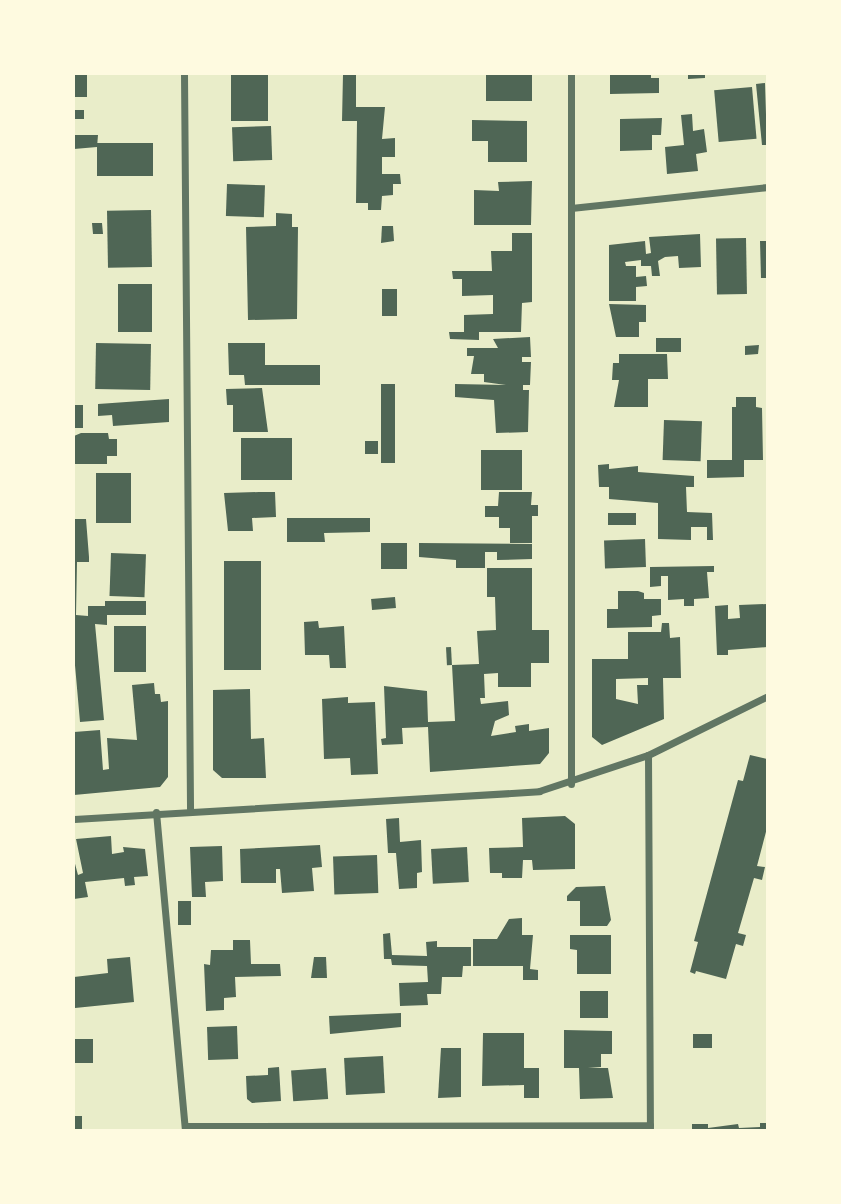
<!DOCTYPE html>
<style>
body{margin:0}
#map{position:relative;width:841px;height:1204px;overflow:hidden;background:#e9edc9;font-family:"Public Sans",sans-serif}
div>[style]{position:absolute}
.building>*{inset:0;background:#4f6655;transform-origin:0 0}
.minor>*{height:7px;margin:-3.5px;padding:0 3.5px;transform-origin:3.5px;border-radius:3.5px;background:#617663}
span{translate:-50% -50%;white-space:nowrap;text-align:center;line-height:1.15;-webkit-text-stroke:6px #fefae0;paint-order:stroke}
.frame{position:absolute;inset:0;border:75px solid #fefae0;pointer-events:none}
</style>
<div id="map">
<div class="building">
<div style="left:74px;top:74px;width:13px;height:23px"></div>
<div style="left:231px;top:74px;width:37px;height:47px"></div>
<div style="clip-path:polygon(343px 74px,356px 74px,356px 107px,385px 107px,382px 139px,395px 138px,395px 157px,382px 157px,382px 174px,400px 174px,401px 184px,393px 184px,393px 195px,382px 196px,381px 210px,368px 210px,368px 203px,356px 203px,357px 121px,342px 121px)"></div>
<div style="left:486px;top:74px;width:46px;height:27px"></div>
<div style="clip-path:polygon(610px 74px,651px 74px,651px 78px,659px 78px,659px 93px,610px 94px)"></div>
<div style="clip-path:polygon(688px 74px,705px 74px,705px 78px,688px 79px)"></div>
<div style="clip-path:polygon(765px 83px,767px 145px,762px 145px,756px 84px)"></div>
<div style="left:752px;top:87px;width:52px;height:38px;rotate:85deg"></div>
<div style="left:74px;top:110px;width:10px;height:9px"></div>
<div style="clip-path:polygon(692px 114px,693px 131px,704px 129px,707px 152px,696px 154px,698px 171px,667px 174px,665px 147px,684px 145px,681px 115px)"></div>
<div style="clip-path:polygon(662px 118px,661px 135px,652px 135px,652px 150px,620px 151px,620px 119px)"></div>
<div style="clip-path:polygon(472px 120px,527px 121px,527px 162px,488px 162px,488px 141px,472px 141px)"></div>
<div style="left:271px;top:126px;width:34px;height:39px;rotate:88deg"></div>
<div style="clip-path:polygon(74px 135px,98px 135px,97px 147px,74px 149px)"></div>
<div style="left:153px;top:143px;width:33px;height:56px;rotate:90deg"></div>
<div style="clip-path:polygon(532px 181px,531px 225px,474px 225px,474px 190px,499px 191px,498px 182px)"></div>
<div style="left:227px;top:184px;width:38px;height:32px;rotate:2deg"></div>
<div style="left:151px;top:210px;width:57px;height:44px;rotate:89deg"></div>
<div style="clip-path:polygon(276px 213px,292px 214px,292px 227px,298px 227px,297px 319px,248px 320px,246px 227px,276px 226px)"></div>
<div style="clip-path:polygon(92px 223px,102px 223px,103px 234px,93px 234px)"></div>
<div style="clip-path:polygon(382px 226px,393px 226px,394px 241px,381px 243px)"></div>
<div style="clip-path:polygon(512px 233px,532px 233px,532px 302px,522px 303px,521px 332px,479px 332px,479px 340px,450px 339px,449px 332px,464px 332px,464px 315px,493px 314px,493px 295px,462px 296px,462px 279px,453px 279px,452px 271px,492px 271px,491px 251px,512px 251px)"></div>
<div style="clip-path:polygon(700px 234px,701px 267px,679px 268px,678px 256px,665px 257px,658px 261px,660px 276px,652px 276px,651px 266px,641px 266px,641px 260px,625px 262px,626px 266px,636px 266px,636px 277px,646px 276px,647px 286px,636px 287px,636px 301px,609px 301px,609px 245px,645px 241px,646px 254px,651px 253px,649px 237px)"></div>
<div style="left:746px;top:238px;width:56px;height:30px;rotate:89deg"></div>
<div style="clip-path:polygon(760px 241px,767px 241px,767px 278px,761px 278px)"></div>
<div style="left:118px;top:284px;width:34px;height:48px"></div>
<div style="left:382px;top:289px;width:15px;height:27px"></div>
<div style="clip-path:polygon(609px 304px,646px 305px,646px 322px,639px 322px,639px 337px,616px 337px)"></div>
<div style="clip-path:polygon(530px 337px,531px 357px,522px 357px,522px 362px,531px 362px,530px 385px,523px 385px,523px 390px,529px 390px,528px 432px,496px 433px,494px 400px,455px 397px,455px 384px,506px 385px,484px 382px,484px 374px,471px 374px,474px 356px,467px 356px,467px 348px,498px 348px,493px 339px)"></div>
<div style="left:681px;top:338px;width:14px;height:25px;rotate:90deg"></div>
<div style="left:96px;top:343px;width:55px;height:46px;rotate:1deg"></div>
<div style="clip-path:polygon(228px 343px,265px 343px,265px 365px,320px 365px,320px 385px,245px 385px,244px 375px,229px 375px)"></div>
<div style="clip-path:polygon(759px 345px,758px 354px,745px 355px,745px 346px)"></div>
<div style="clip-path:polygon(619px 354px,667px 354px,668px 379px,648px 379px,648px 407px,614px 407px,619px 380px,612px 380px,613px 363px,619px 363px)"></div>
<div style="left:395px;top:384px;width:79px;height:14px;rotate:90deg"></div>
<div style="clip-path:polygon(262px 388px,268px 432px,233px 432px,233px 405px,227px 405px,226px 389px)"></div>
<div style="clip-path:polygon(736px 397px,756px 397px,756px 407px,762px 408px,763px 460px,744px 460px,744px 477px,707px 478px,707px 460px,732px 460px,732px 407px,736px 407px)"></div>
<div style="clip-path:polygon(169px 399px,169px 422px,113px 426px,112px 415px,98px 416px,98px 404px)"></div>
<div style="left:74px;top:405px;width:9px;height:23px"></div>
<div style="left:664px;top:420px;width:38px;height:40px;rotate:2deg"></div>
<div style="clip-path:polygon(81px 433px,108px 433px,109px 439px,117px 439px,117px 456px,107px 456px,107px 464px,74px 464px,74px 436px)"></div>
<div style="left:241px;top:438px;width:51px;height:42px"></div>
<div style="left:365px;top:441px;width:13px;height:13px"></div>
<div style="left:522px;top:450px;width:40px;height:41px;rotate:90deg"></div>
<div style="clip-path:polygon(609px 464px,609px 469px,638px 466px,638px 472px,694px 476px,694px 487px,686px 487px,687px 512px,712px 513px,713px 540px,707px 540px,707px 527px,691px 527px,691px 540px,658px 539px,658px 503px,609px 499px,609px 487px,599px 487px,598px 465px)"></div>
<div style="left:96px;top:473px;width:35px;height:50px"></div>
<div style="clip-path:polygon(259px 492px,275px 492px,276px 517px,252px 518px,253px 531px,228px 531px,224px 493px)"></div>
<div style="clip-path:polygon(499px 492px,532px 492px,531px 505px,538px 505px,538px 516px,532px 516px,532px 543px,510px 543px,510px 528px,499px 528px,499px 517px,485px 517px,485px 506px,498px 506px)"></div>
<div style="left:608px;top:513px;width:28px;height:12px"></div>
<div style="clip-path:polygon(287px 518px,370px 518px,370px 532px,324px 533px,325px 542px,287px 542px)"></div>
<div style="clip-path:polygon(74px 519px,86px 519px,89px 557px,89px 562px,77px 562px,76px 615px,88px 616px,88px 606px,105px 606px,105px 601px,146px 601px,146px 615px,107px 615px,107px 625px,95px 624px,104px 720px,80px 722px,74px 654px)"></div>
<div style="left:645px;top:539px;width:28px;height:41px;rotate:88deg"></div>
<div style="left:381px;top:543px;width:26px;height:26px"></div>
<div style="clip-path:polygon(419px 543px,532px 544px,532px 559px,497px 560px,497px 552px,485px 552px,485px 568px,456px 568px,456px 560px,419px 557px)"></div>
<div style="left:111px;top:553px;width:35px;height:43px;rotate:2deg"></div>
<div style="left:224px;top:561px;width:37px;height:109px"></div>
<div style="clip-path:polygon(714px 566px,714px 572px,707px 572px,709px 598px,694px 599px,694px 606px,684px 606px,684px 599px,668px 600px,668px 576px,661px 576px,661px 586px,650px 587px,650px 567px)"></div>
<div style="clip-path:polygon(487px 568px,532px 568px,532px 630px,549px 630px,549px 663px,531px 663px,531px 687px,498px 687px,498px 673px,484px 674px,485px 698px,480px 698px,481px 704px,508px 701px,509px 715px,495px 721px,491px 736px,516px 732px,515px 726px,529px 724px,529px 731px,549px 728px,549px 753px,540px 764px,430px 772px,428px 727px,402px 728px,403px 744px,382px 745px,381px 739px,386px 738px,384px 686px,427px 691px,428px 722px,455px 721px,452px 665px,479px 664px,477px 631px,496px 630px,495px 597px,487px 597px)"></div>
<div style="clip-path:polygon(618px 591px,638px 591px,644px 593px,644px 599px,661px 599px,661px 615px,652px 616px,652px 627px,607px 628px,607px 609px,618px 609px)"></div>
<div style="left:395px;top:597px;width:11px;height:24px;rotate:85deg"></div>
<div style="clip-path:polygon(767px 604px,767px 647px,728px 650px,728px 655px,717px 655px,715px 606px,728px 605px,728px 619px,740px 618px,739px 605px)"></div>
<div style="clip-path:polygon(318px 621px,319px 628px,344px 626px,346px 668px,330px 668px,329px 655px,305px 655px,304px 622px)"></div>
<div style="clip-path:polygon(evenodd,662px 623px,669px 623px,670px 638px,680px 637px,681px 678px,663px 678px,664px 719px,602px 745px,592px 737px,592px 659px,628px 659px,628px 632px,661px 632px,662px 623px,648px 678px,648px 685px,637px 685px,638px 704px,616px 699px,616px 679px,648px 678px)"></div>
<div style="left:146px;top:626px;width:46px;height:32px;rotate:90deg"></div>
<div style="left:451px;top:647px;width:18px;height:5px;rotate:87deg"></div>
<div style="clip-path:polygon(154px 683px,155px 694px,160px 694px,161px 702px,168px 701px,168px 777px,160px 787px,74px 795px,74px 732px,100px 730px,103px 770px,109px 769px,107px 738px,137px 740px,132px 685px)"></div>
<div style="clip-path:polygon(250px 689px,251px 739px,264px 738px,266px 778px,222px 778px,213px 770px,213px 690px)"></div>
<div style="clip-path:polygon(348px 697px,348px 703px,375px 702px,378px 774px,351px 775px,350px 758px,324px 759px,322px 699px)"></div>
<div style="clip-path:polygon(750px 755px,767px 759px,767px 828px,757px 866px,765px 867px,762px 880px,754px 878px,738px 933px,746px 935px,743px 946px,736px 944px,726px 979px,696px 971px,695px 974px,690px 972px,698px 942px,694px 941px,738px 780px,743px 781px)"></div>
<div style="clip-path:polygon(565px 816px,575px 824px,575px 869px,533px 870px,532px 860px,523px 860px,522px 878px,502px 878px,502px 873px,490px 873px,489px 848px,523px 847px,522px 818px)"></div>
<div style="clip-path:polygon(399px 818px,400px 842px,421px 840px,422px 872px,417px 873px,417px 888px,399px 889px,396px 853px,388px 853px,386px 819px)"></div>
<div style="clip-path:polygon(111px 836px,112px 854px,124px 852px,123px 847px,145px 849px,148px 876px,134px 877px,135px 885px,125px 886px,124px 878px,85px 882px,88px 897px,74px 899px,74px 860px,78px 875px,83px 873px,76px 839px)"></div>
<div style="clip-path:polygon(320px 845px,322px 867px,312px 868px,314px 891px,282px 893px,280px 869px,276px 869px,276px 883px,241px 883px,240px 849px)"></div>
<div style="clip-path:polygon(222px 846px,223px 881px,205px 882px,206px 897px,192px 897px,190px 847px)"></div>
<div style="left:467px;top:847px;width:35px;height:36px;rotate:87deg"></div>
<div style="left:377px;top:855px;width:38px;height:44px;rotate:88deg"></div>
<div style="clip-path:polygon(605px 886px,611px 920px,607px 926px,580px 926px,580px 901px,567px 901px,567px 896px,576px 887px)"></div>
<div style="left:178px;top:901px;width:13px;height:24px"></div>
<div style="clip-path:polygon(522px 918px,522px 935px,533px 935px,530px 969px,538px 970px,538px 980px,523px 980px,523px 966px,473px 966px,473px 939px,497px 939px,509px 919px)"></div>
<div style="clip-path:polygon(390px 933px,392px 955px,427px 956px,426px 942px,437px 941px,437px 947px,471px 947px,471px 966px,463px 966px,462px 977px,442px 977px,441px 994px,427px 994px,428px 1005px,400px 1006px,399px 983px,428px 982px,427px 966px,392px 965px,391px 959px,384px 959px,383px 934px)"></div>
<div style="clip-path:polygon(570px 935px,611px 935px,611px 974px,577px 974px,577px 950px,570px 949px)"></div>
<div style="clip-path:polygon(233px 940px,250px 940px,251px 964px,280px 964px,281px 976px,235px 977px,236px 997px,224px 998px,224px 1010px,206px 1011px,204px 964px,210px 965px,211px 950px,233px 950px)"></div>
<div style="clip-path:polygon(130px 957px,134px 1002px,75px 1008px,74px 977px,108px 973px,107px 959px)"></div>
<div style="clip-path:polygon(314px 957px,326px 957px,327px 978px,311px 978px)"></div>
<div style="left:580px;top:991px;width:28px;height:27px"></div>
<div style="clip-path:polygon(401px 1013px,401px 1027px,330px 1034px,329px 1016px)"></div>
<div style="left:237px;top:1026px;width:33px;height:30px;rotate:88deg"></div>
<div style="clip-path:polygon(564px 1030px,612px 1031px,612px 1054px,601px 1054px,601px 1067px,588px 1068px,608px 1068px,613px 1098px,580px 1099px,579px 1068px,564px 1068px)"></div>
<div style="clip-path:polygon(483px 1033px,524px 1033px,524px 1068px,539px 1068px,539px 1098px,524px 1098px,524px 1085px,482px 1086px)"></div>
<div style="left:693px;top:1034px;width:19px;height:14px"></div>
<div style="left:74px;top:1039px;width:19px;height:24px"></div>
<div style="clip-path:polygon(441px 1048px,461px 1048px,461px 1097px,438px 1098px)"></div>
<div style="left:383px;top:1056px;width:37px;height:39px;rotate:87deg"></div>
<div style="clip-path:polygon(279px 1067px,281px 1101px,252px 1103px,247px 1099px,246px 1076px,268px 1075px,268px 1068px)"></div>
<div style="left:326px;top:1068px;width:31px;height:35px;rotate:86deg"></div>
<div style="left:74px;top:1116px;width:8px;height:14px"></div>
<div style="clip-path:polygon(760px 1123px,767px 1123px,767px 1130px,692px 1130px,692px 1124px,708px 1124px,708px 1128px,738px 1124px,739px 1128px,760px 1127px)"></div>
</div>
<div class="minor">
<div style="left:184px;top:74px;width:735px;rotate:89.53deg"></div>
<div style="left:571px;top:208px;width:198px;rotate:-6.1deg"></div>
<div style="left:648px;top:755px;width:375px;rotate:89.7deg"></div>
<div style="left:571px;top:784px;width:710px;rotate:-90deg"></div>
<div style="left:156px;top:812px;width:318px;rotate:84.8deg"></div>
<div style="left:74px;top:819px;width:466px;rotate:-3.4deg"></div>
<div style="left:539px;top:791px;width:115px;rotate:-18.3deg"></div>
<div style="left:648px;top:755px;width:134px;rotate:-26.2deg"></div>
<div style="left:185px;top:1126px;width:465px;rotate:-0.1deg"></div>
</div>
<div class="frame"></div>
</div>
